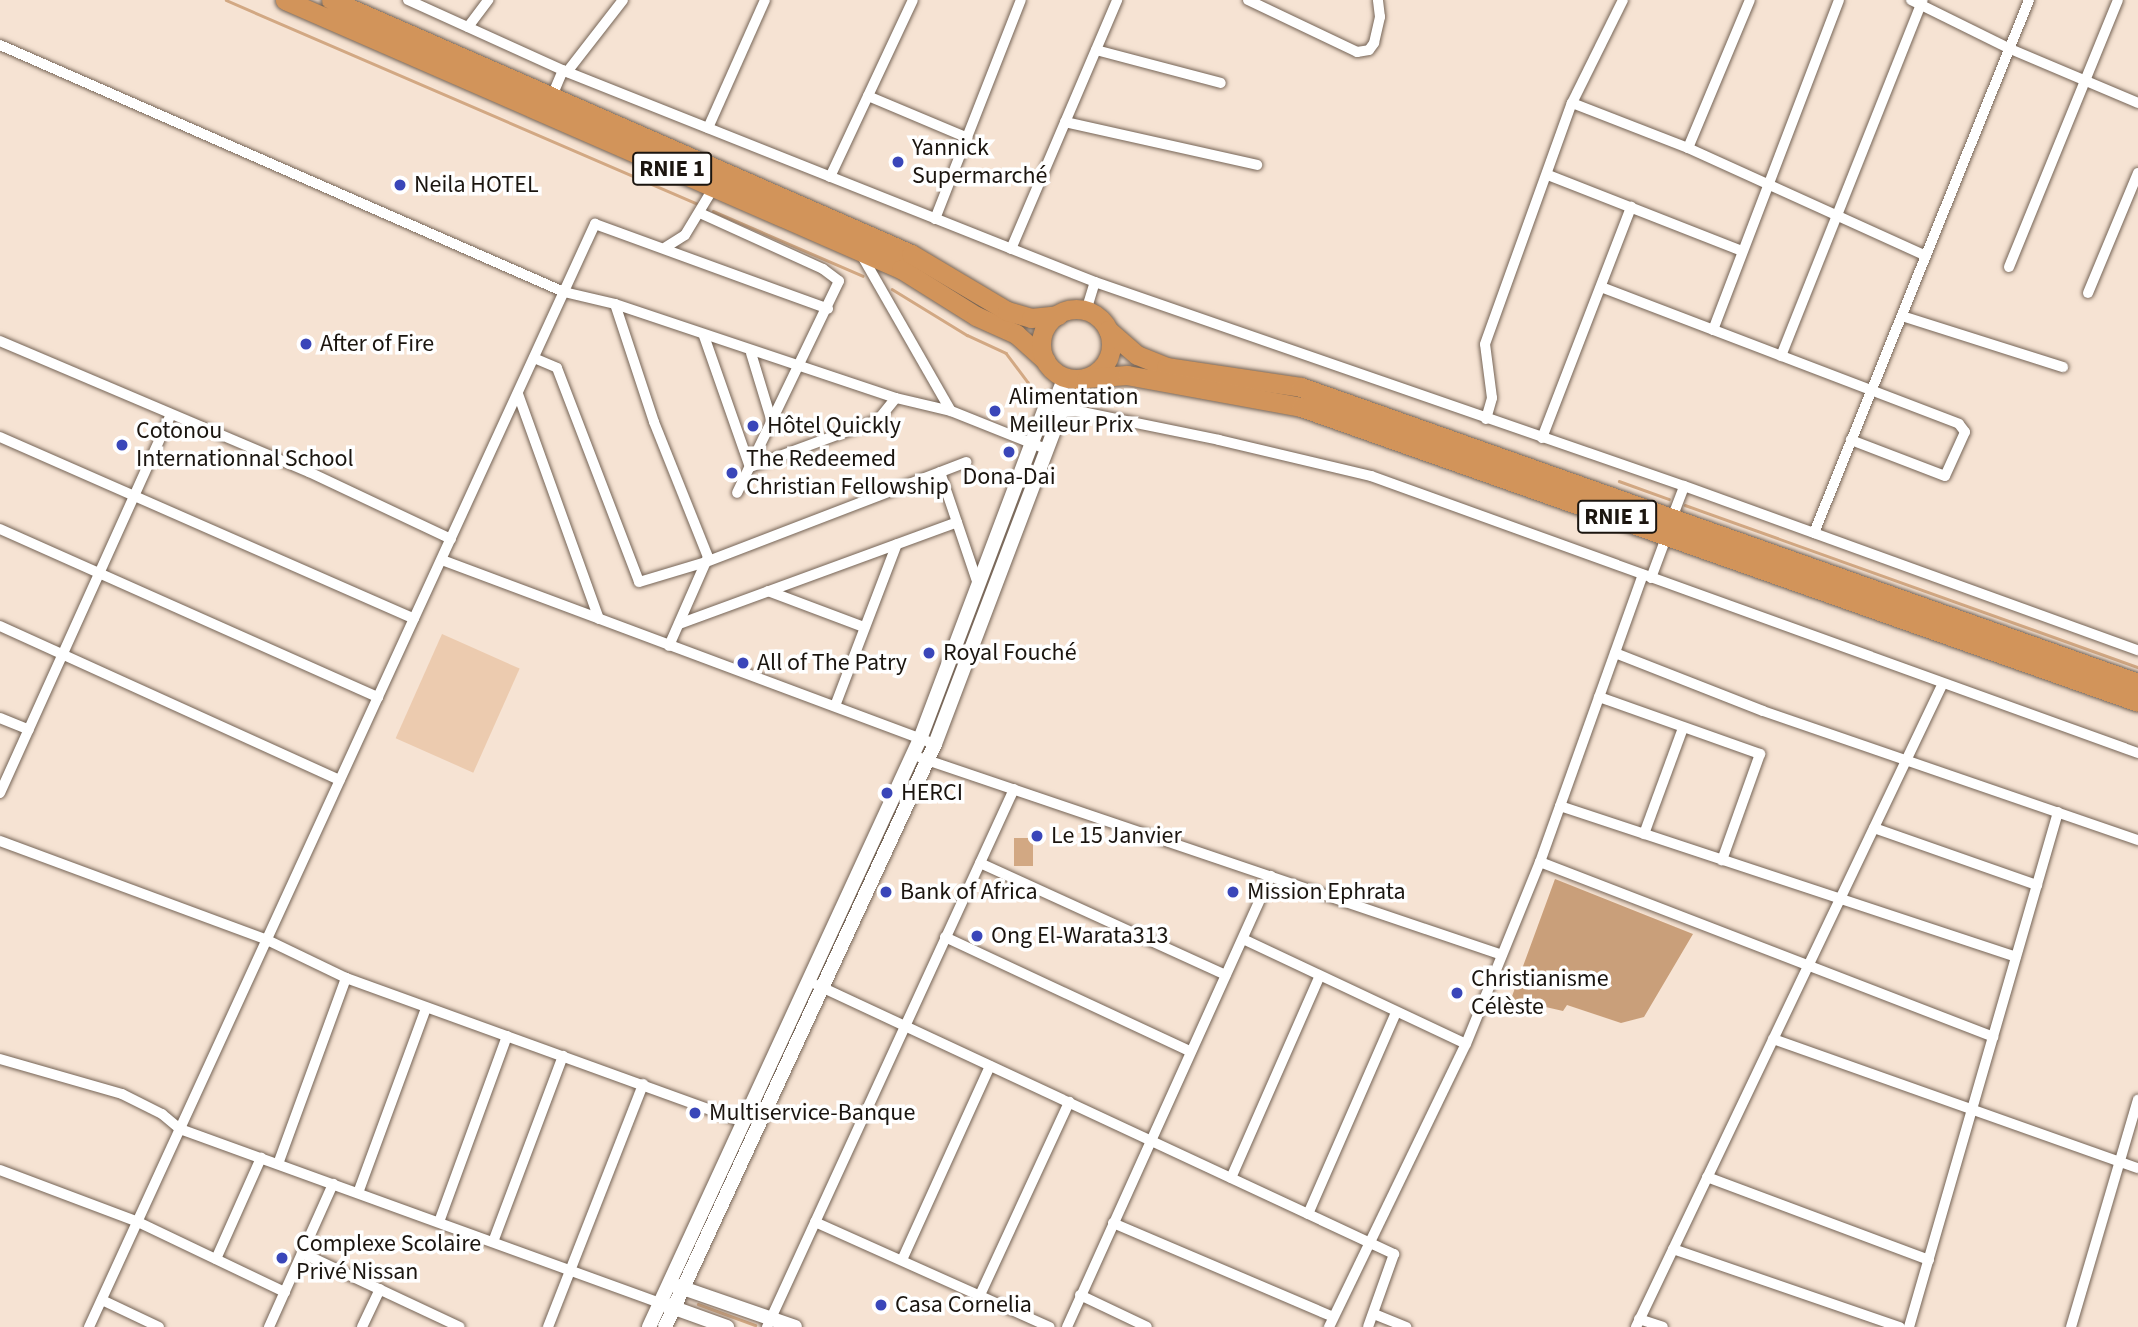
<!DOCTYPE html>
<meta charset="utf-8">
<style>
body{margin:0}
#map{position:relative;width:2138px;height:1327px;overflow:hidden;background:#f6e3d3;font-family:"Source Sans 3",sans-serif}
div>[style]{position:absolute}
.green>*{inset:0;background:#eccbaf;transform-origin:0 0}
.forest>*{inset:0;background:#c99f7a}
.water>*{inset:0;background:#d2a883;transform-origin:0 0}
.stream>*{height:2.5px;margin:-1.25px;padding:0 1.25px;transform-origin:1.25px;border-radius:1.25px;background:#d2a883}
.roads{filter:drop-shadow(0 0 2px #756456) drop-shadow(0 0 2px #756456)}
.street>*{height:10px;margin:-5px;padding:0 5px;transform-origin:5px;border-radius:5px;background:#fff}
.secondary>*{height:14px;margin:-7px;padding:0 7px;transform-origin:7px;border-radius:7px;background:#fff}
.highway>*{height:19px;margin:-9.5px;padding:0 9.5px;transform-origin:9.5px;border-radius:9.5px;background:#d2945a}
.highway>.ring{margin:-9.5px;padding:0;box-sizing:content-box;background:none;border:19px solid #d2945a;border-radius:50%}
.dots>*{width:19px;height:19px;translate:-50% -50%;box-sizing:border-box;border:4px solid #fff;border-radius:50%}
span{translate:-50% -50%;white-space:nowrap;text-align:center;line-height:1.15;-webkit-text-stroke:7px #fff;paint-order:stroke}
.shield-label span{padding:2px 5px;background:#fff;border:2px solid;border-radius:5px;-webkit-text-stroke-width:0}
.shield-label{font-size:23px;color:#1b150f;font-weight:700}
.poi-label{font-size:24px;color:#1b150f}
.left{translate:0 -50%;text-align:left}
</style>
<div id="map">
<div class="green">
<div style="left:442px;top:634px;width:85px;height:114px;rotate:24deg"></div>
</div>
<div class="forest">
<div style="clip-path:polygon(1555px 879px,1693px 934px,1644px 1017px,1621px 1023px,1567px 1005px,1563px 1011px,1511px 999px)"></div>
</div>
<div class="water">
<div style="left:1014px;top:838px;width:19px;height:28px"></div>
</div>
<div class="stream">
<div style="left:226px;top:0;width:514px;rotate:23.37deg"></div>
<div style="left:713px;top:211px;width:163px;rotate:23.4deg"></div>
<div style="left:892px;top:289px;width:88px;rotate:31.5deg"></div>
<div style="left:967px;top:335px;width:43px;rotate:24.8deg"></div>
<div style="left:1006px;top:353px;width:36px;rotate:53deg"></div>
<div style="left:1028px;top:382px;width:17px;rotate:77deg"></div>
<div style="left:1619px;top:481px;width:53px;rotate:19.8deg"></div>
<div style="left:1685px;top:505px;width:481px;rotate:19.7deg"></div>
<div style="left:698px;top:1304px;width:61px;rotate:20.2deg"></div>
</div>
<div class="roads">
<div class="street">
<div style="left:408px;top:0;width:175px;rotate:24.4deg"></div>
<div style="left:567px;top:72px;width:568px;rotate:21.69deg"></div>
<div style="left:1095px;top:282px;width:623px;rotate:19.1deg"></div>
<div style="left:1684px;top:486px;width:483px;rotate:19.9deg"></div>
<div style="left:1248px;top:0;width:121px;rotate:25.5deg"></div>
<div style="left:1357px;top:52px;width:12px;rotate:-9deg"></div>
<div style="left:1369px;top:50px;width:9px;rotate:-54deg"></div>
<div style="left:1374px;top:43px;width:27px;rotate:-77deg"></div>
<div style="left:1380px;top:17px;width:17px;rotate:-97deg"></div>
<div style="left:1911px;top:0;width:108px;rotate:26.3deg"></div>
<div style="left:2008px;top:48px;width:141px;rotate:22.9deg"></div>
<div style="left:468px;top:27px;width:34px;rotate:-53deg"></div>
<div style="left:0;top:45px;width:616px;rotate:23.65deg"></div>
<div style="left:564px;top:292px;width:52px;rotate:13.2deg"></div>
<div style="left:615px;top:304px;width:296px;rotate:18.5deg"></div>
<div style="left:896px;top:398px;width:57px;rotate:13.3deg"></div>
<div style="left:951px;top:411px;width:102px;rotate:21.8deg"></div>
<div style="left:1096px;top:50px;width:129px;rotate:14.8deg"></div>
<div style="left:567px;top:72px;width:91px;rotate:-52.1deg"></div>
<div style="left:552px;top:96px;width:28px;rotate:-67deg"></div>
<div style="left:868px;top:96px;width:108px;rotate:22.8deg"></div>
<div style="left:1572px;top:103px;width:124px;rotate:21.2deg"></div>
<div style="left:1688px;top:148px;width:261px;rotate:24.4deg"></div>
<div style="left:1065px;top:122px;width:197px;rotate:12.6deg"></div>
<div style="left:708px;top:128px;width:140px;rotate:-66deg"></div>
<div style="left:1688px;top:148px;width:160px;rotate:-67.3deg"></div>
<div style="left:1548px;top:175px;width:208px;rotate:21.4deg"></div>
<div style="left:830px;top:177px;width:195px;rotate:-64.9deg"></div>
<div style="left:702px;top:214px;width:133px;rotate:24.4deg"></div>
<div style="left:823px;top:269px;width:20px;rotate:37deg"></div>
<div style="left:839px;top:281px;width:235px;rotate:115.7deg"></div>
<div style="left:935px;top:219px;width:235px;rotate:-68.6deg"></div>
<div style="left:666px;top:247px;width:22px;rotate:-32deg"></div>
<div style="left:685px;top:235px;width:56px;rotate:-58.9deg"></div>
<div style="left:1011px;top:249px;width:271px;rotate:-66.9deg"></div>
<div style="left:861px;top:254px;width:181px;rotate:60.2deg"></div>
<div style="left:2009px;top:267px;width:288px;rotate:-67.8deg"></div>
<div style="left:1601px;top:287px;width:383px;rotate:20.9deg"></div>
<div style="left:1959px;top:424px;width:10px;rotate:53deg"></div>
<div style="left:1965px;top:432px;width:48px;rotate:114.4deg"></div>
<div style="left:1945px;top:476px;width:101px;rotate:-159deg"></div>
<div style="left:2088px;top:293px;width:130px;rotate:-67.4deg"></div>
<div style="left:615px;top:304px;width:124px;rotate:71.7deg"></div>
<div style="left:654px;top:422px;width:145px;rotate:68.2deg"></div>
<div style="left:708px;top:557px;width:97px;rotate:113.7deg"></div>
<div style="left:1086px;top:311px;width:30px;rotate:-73deg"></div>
<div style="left:1902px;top:316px;width:169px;rotate:17.6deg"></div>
<div style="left:1713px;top:330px;width:353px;rotate:-69.1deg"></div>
<div style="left:704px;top:336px;width:139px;rotate:70.7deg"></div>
<div style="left:750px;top:467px;width:136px;rotate:-20.2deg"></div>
<div style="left:878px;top:420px;width:28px;rotate:-51deg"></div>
<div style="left:0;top:341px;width:336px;rotate:23deg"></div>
<div style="left:309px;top:472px;width:157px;rotate:25.3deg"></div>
<div style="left:751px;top:353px;width:72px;rotate:73.1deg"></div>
<div style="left:1781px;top:356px;width:383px;rotate:-68.3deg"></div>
<div style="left:534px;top:358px;width:25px;rotate:23deg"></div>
<div style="left:557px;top:368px;width:229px;rotate:69deg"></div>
<div style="left:639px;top:582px;width:70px;rotate:-16.6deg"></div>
<div style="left:706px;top:562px;width:279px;rotate:-21deg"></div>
<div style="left:518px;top:394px;width:239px;rotate:70.2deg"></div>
<div style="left:1061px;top:412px;width:16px;rotate:-4deg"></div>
<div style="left:1077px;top:411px;width:145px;rotate:11.5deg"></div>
<div style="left:1219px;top:440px;width:156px;rotate:13.3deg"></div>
<div style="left:1371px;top:476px;width:815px;rotate:19.86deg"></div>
<div style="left:1486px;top:419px;width:22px;rotate:-74deg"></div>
<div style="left:1492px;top:398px;width:54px;rotate:-97.4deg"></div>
<div style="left:1485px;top:344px;width:256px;rotate:-70.2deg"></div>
<div style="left:1572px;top:103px;width:115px;rotate:-63.7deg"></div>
<div style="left:0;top:437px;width:452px;rotate:23.7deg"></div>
<div style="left:1542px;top:438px;width:248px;rotate:-68.9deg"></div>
<div style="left:940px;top:472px;width:118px;rotate:71.3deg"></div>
<div style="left:1672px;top:518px;width:34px;rotate:-69deg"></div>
<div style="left:0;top:529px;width:414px;rotate:24deg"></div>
<div style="left:1814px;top:533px;width:575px;rotate:-68.03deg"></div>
<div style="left:442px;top:560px;width:526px;rotate:20.47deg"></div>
<div style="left:1651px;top:578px;width:46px;rotate:-69.6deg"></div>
<div style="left:768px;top:591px;width:103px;rotate:20.6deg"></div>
<div style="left:679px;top:624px;width:296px;rotate:-20.1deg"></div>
<div style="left:0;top:626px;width:373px;rotate:24.4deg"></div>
<div style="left:1615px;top:653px;width:159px;rotate:21.4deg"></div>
<div style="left:1763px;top:711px;width:397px;rotate:19deg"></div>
<div style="left:1599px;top:697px;width:171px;rotate:19.5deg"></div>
<div style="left:1760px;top:754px;width:113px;rotate:109.7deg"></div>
<div style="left:835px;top:706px;width:173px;rotate:-69.1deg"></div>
<div style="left:0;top:718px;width:31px;rotate:22deg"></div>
<div style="left:921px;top:758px;width:613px;rotate:18.73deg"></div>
<div style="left:0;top:793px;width:415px;rotate:-65.7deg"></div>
<div style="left:1560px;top:806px;width:480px;rotate:18.3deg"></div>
<div style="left:1874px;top:828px;width:173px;rotate:19.3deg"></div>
<div style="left:1644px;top:834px;width:113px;rotate:-69.8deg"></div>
<div style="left:0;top:841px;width:285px;rotate:20.3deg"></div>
<div style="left:267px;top:940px;width:88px;rotate:25.7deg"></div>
<div style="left:346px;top:978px;width:421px;rotate:19.9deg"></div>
<div style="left:1540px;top:862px;width:486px;rotate:21.1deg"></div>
<div style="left:980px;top:863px;width:270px;rotate:24.5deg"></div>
<div style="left:945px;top:937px;width:270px;rotate:25deg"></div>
<div style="left:1243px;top:939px;width:246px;rotate:25.2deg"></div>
<div style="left:817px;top:985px;width:637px;rotate:25deg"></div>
<div style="left:1394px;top:1254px;width:77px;rotate:109.6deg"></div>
<div style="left:1773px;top:1039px;width:387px;rotate:19.5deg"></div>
<div style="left:0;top:1059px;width:127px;rotate:16deg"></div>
<div style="left:122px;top:1094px;width:45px;rotate:26.6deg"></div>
<div style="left:162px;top:1114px;width:23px;rotate:40deg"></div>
<div style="left:180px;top:1129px;width:511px;rotate:19.93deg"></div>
<div style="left:278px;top:1164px;width:198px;rotate:-69.9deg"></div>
<div style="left:0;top:1170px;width:147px;rotate:20.6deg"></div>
<div style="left:138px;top:1222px;width:163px;rotate:25.5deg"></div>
<div style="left:1707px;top:1177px;width:237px;rotate:20.5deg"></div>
<div style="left:1231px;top:1178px;width:219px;rotate:-66.3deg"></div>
<div style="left:358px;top:1193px;width:197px;rotate:-69.8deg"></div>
<div style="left:1308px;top:1214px;width:219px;rotate:-66.4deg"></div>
<div style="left:439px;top:1222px;width:198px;rotate:-69.9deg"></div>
<div style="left:815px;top:1222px;width:257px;rotate:24.1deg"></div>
<div style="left:1113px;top:1223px;width:239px;rotate:23.1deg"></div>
<div style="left:493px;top:1242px;width:199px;rotate:-69.4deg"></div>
<div style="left:1673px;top:1249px;width:240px;rotate:19deg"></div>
<div style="left:302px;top:1253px;width:174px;rotate:25.1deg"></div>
<div style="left:216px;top:1259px;width:111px;rotate:-66deg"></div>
<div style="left:902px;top:1260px;width:213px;rotate:-65.6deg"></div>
<div style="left:980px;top:1295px;width:213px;rotate:-65.2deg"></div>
<div style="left:1080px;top:1295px;width:74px;rotate:25.5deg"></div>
<div style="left:102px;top:1300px;width:63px;rotate:25.3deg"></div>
<div style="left:1374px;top:1314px;width:35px;rotate:22deg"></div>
<div style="left:1639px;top:1319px;width:25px;rotate:18deg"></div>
<div style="left:89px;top:1327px;width:1214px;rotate:-65.36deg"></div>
<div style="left:595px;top:224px;width:248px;rotate:20deg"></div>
<div style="left:269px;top:1327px;width:157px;rotate:-65.9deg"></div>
<div style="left:362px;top:1327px;width:42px;rotate:-64.7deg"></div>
<div style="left:548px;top:1327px;width:261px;rotate:-68.6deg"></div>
<div style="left:767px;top:1327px;width:592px;rotate:-65.34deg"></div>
<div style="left:1067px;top:1327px;width:495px;rotate:-65.7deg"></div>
<div style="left:1329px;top:1327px;width:314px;rotate:-64.2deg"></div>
<div style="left:1466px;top:1044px;width:196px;rotate:-67.9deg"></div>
<div style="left:1540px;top:862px;width:305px;rotate:-70.3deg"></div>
<div style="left:1636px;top:1327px;width:713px;rotate:-64.51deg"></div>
<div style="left:1909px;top:1327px;width:536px;rotate:-73.86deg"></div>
<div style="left:2071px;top:1327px;width:237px;rotate:-73.6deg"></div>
</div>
<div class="secondary">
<div style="left:674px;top:1285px;width:128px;rotate:19.1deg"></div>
<div style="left:666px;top:1305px;width:65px;rotate:19.8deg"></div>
<div style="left:649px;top:1327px;width:647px;rotate:-65.26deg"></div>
<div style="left:920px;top:739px;width:353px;rotate:-69.3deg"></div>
<div style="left:1045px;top:409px;width:15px;rotate:-42deg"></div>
<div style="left:1056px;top:399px;width:24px;rotate:-68deg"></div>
<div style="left:665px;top:1327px;width:642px;rotate:-65.15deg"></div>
<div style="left:935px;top:744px;width:355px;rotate:-69.2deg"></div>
<div style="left:1061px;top:412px;width:14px;rotate:-111deg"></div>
</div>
<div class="highway">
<div style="left:285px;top:0;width:672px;rotate:23.59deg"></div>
<div style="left:901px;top:269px;width:89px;rotate:32.1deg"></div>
<div style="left:976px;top:316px;width:44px;rotate:24.2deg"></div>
<div style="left:1016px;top:334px;width:40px;rotate:42deg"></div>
<div style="left:331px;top:0;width:633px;rotate:23.65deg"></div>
<div style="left:911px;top:254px;width:112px;rotate:30.7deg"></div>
<div style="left:1007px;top:311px;width:25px;rotate:16deg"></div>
<div style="left:1031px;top:318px;width:27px;rotate:-6deg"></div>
<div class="ring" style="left:1041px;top:309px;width:51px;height:51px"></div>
<div style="left:1108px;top:330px;width:38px;rotate:41deg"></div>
<div style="left:1137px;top:355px;width:31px;rotate:22deg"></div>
<div style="left:1166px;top:367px;width:136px;rotate:8.4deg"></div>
<div style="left:1301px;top:387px;width:888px;rotate:19.48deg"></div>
<div style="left:1086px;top:378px;width:41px;rotate:-4.2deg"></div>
<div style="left:1127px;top:375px;width:177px;rotate:10.4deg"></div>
<div style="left:1301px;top:407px;width:887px;rotate:19.41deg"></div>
</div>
</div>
<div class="dots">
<div style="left:898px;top:162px;background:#3a46b9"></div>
<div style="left:400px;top:185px;background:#3a46b9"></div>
<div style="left:306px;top:344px;background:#3a46b9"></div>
<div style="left:995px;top:411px;background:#3a46b9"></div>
<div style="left:753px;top:426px;background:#3a46b9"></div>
<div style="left:122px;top:445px;background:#3a46b9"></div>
<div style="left:1009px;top:452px;background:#3a46b9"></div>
<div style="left:732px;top:473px;background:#3a46b9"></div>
<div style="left:929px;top:653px;background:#3a46b9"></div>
<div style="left:743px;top:663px;background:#3a46b9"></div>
<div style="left:887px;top:793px;background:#3a46b9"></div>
<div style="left:1037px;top:836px;background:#3a46b9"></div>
<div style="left:886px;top:892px;background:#3a46b9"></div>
<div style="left:1233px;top:892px;background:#3a46b9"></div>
<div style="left:977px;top:936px;background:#3a46b9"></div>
<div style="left:1457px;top:993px;background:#3a46b9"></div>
<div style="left:695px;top:1113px;background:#3a46b9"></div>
<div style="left:282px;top:1258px;background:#3a46b9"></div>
<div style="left:881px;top:1305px;background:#3a46b9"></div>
</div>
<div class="shield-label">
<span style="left:672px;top:169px">RNIE 1</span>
<span style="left:1617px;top:517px">RNIE 1</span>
</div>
<div class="poi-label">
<span class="left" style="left:912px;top:162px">Yannick<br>Supermarché</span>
<span class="left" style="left:414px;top:185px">Neila HOTEL</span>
<span class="left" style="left:320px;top:344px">After of Fire</span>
<span class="left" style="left:1009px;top:411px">Alimentation<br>Meilleur Prix</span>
<span class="left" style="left:767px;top:426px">Hôtel Quickly</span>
<span class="left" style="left:136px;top:445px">Cotonou<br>Internationnal School</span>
<span class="left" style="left:746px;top:473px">The Redeemed<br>Christian Fellowship</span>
<span style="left:1009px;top:477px">Dona-Dai</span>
<span class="left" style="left:943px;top:653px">Royal Fouché</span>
<span class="left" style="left:757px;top:663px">All of The Patry</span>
<span class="left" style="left:901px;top:793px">HERCI</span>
<span class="left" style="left:1051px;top:836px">Le 15 Janvier</span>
<span class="left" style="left:900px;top:892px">Bank of Africa</span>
<span class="left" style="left:1247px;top:892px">Mission Ephrata</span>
<span class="left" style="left:991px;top:936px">Ong El-Warata313</span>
<span class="left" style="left:1471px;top:993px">Christianisme<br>Célèste</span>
<span class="left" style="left:709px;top:1113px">Multiservice-Banque</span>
<span class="left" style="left:296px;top:1258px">Complexe Scolaire<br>Privé Nissan</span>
<span class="left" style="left:895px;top:1305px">Casa Cornelia</span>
</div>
</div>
